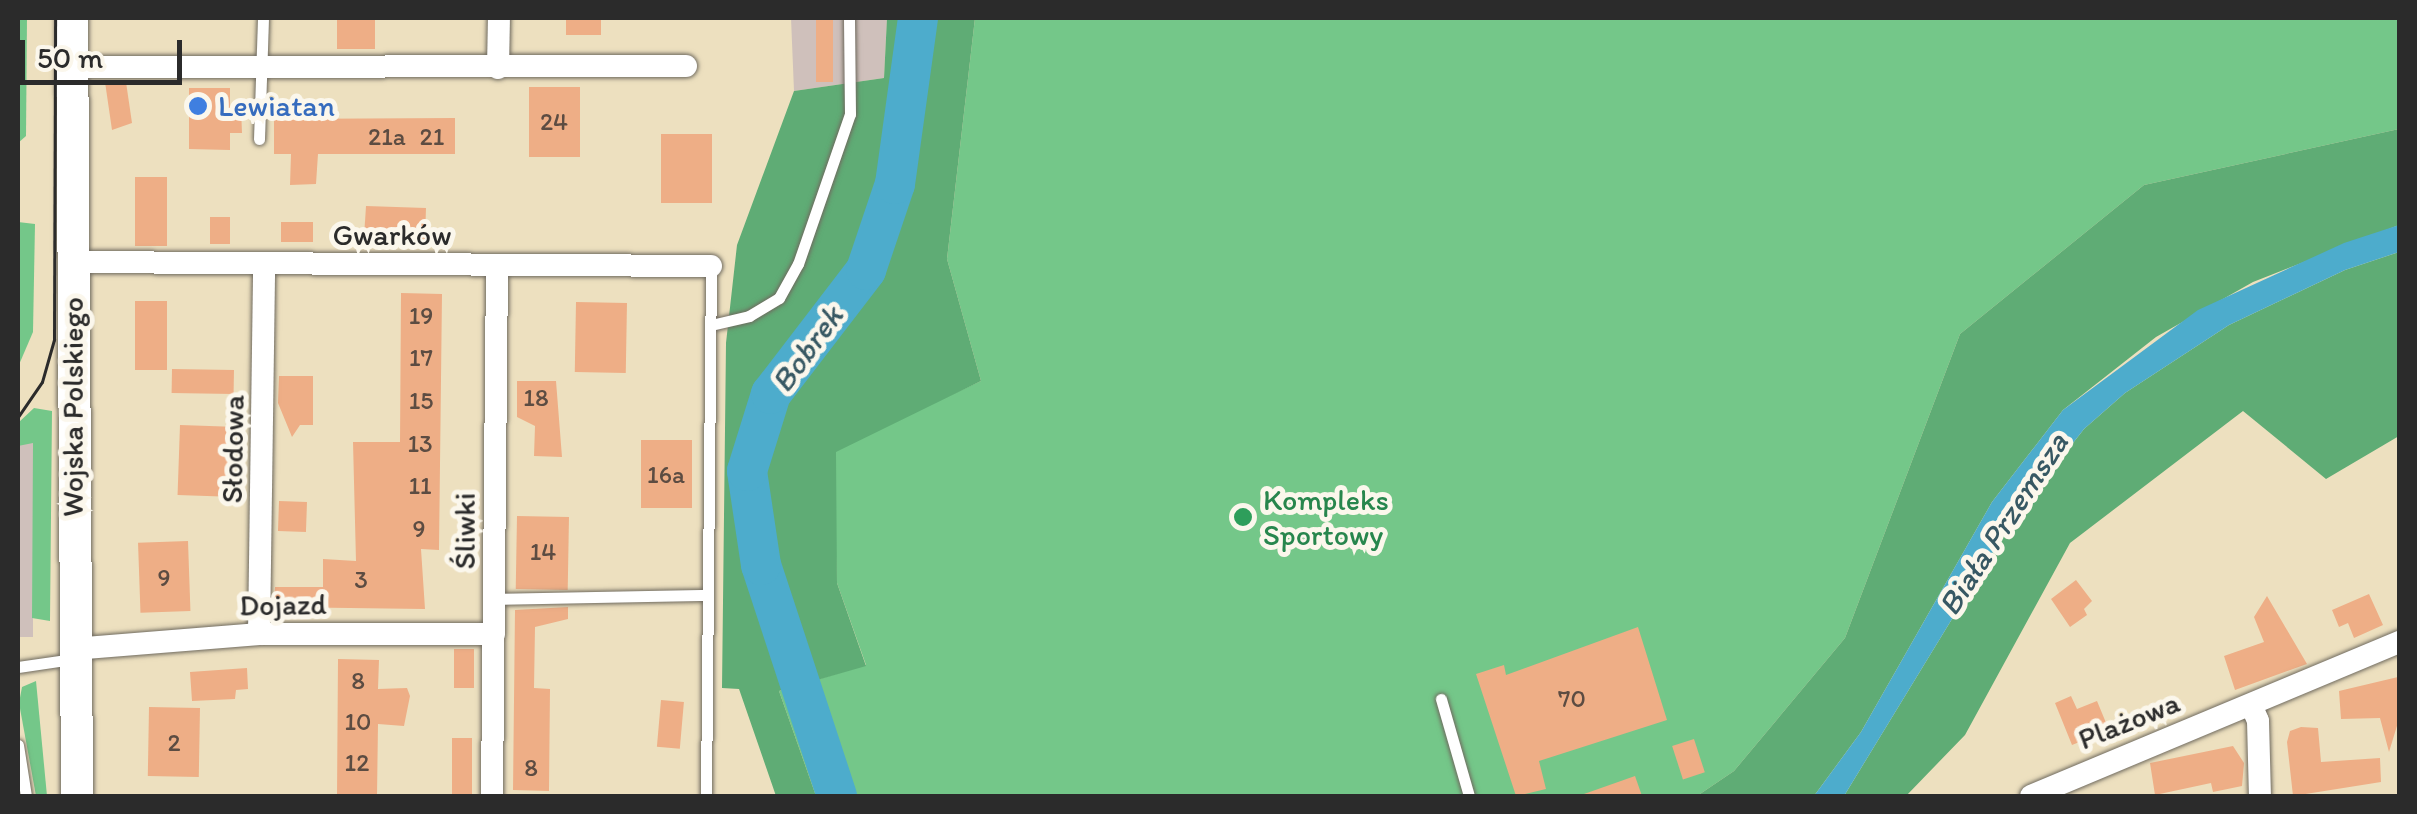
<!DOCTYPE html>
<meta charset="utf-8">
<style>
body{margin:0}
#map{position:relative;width:2417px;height:814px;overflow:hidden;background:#ede0bf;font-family:Itim,sans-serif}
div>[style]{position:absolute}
.industrial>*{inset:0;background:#cfc0bb;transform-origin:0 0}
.green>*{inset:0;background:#74c789}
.forest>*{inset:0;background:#5fac75}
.water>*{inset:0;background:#4daccc}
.river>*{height:40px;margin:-20px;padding:0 20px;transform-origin:20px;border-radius:20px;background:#4daccc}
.building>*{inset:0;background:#eeae86;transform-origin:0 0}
.roads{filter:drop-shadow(0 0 2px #6f6a5f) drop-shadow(0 0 2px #6f6a5f)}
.lane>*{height:11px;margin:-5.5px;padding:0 5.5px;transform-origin:5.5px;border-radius:5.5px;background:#fff}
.street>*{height:22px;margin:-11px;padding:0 11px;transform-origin:11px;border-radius:11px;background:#fff}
.secondary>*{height:32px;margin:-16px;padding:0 16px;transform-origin:16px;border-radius:16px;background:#fff}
.tram>*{height:2.5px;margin:-1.25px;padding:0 1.25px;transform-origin:1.25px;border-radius:1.25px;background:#2b2b2b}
.dots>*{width:28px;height:28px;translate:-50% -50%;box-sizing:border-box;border:5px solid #fbf7ec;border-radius:50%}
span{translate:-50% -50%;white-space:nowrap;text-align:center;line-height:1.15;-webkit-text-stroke:10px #fbf7ec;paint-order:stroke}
.number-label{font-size:25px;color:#5c4c42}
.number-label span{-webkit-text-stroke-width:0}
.shop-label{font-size:30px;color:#366cbe}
.left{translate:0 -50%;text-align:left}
.street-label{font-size:30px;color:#2b2b2b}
.leisure-label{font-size:30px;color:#27864d}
.water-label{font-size:32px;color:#375863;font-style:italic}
.frame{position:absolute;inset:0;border:20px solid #2b2b2b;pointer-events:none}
.scale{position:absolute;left:20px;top:40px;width:162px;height:45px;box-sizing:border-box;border:5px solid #2b2b2b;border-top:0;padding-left:12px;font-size:30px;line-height:35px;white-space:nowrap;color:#2b2b2b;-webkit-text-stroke:8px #fbf7ec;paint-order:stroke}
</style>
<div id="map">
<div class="industrial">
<div style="clip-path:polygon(791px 18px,887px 18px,884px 78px,794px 91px)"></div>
<div style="left:33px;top:442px;width:195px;height:16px;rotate:90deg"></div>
</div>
<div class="green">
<div style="clip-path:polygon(18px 18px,27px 18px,26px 136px,18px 143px)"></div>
<div style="clip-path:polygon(975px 18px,2399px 18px,2399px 129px,2144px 185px,1960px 334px,1845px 638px,1734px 771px,1697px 796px,816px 796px,779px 691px,866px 665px,837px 583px,832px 450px,981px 381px,947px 259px)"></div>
<div style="clip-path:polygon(18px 222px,35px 224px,33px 332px,18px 367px)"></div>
<div style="clip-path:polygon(34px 408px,52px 411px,50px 621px,32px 618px,33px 443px,18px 446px,18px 423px)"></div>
<div style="clip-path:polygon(36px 681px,47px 796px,36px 796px,19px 703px,22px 687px)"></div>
</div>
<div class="forest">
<div style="clip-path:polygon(887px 18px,975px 18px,947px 259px,981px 381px,836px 452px,837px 583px,866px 666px,779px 691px,816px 796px,776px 796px,739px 689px,722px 688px,726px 343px,737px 245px,794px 91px,884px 78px)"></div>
<div style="clip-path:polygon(2399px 129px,2399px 225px,2253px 282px,2156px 337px,2063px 410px,1992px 502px,1861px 732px,1814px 796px,1697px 796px,1734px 771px,1845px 638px,1960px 334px,2144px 185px)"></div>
<div style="clip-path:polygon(2399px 252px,2399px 436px,2326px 479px,2243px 411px,2070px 543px,1965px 735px,1906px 796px,1844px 796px,2013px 519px,2084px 429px,2125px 393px,2229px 325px,2345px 270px)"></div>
</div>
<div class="water">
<div style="clip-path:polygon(2399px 225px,2399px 252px,2345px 270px,2229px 325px,2125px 393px,2084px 429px,2013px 519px,1844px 796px,1814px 796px,1861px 732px,1992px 502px,2063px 410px,2198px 310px,2344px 243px)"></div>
</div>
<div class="river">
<div style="left:837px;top:796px;width:243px;rotate:-108.2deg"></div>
<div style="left:761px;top:565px;width:95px;rotate:-98.5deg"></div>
<div style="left:747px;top:471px;width:81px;rotate:-72.7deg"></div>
<div style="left:771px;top:394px;width:156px;rotate:-52.5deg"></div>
<div style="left:866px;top:270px;width:91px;rotate:-71.4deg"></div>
<div style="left:895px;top:184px;width:168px;rotate:-82.1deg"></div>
</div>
<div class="building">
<div style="left:337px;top:18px;width:38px;height:31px"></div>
<div style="left:566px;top:18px;width:35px;height:17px"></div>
<div style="left:816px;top:18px;width:17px;height:64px"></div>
<div style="clip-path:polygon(105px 82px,126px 82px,132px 123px,112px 130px)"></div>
<div style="left:529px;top:87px;width:51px;height:70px"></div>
<div style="clip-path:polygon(189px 88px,230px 88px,230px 108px,241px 108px,242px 133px,230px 133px,230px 150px,189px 149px)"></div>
<div style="clip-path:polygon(455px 118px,455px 154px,318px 154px,316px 184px,290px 185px,291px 154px,274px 154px,274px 119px)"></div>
<div style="left:712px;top:134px;width:69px;height:51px;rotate:90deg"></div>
<div style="left:135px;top:177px;width:32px;height:69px"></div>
<div style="clip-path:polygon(366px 206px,426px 208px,425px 239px,418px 245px,371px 244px,364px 237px)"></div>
<div style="left:210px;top:217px;width:20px;height:27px"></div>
<div style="left:281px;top:222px;width:32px;height:20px"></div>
<div style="clip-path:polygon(401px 293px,442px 294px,439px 550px,421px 549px,425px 609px,274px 607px,275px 587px,323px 587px,323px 559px,356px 561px,353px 442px,400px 442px)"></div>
<div style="left:135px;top:301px;width:32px;height:69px"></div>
<div style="left:576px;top:302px;width:51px;height:70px;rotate:1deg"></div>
<div style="left:172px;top:369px;width:62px;height:24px;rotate:1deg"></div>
<div style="clip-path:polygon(279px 376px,313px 376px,313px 425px,300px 425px,292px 437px,278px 403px)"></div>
<div style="clip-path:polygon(517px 381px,556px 381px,562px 457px,534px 456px,535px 426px,517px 417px)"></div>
<div style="left:180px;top:425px;width:51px;height:70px;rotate:2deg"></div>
<div style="left:641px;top:440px;width:51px;height:68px"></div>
<div style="left:307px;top:502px;width:30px;height:28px;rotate:92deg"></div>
<div style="left:517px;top:516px;width:52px;height:73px;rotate:1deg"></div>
<div style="left:188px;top:541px;width:70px;height:50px;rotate:88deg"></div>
<div style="clip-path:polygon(2076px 580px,2092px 601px,2084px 609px,2087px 615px,2070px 627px,2051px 599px)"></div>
<div style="clip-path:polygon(2369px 594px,2383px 625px,2354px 638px,2348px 623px,2339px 627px,2332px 610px)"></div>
<div style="clip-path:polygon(2267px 596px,2307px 664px,2235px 690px,2224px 656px,2264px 642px,2254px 617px)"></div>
<div style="clip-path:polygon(568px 607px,568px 619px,535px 627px,534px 688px,550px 689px,549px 791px,513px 790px,515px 610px)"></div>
<div style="clip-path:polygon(1638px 627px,1667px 720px,1539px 761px,1546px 789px,1516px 796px,1476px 674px,1504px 665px,1506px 675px)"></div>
<div style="left:454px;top:649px;width:20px;height:39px"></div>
<div style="clip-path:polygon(338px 659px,379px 660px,378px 689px,407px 688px,410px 696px,404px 726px,378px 724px,377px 796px,337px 796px)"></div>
<div style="clip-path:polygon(247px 668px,248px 689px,236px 690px,235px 699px,192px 701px,190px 672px)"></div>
<div style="clip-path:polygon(2398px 677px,2400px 716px,2389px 752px,2380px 718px,2341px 719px,2339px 691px)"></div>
<div style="clip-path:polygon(2071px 696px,2077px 709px,2097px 701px,2109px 730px,2072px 745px,2055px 703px)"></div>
<div style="left:661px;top:700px;width:23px;height:47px;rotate:5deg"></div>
<div style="left:149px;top:707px;width:51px;height:69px;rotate:1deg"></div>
<div style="clip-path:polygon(2301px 727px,2318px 728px,2321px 762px,2380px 758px,2381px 782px,2293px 796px,2287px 742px,2290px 731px)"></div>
<div style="left:452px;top:738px;width:20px;height:58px"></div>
<div style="left:1694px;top:739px;width:35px;height:23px;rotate:72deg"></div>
<div style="clip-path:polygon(2233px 746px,2244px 763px,2242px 786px,2213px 792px,2211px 783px,2155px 795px,2150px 763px)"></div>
<div style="clip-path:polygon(1635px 776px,1642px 796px,1585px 796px,1584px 794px)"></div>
</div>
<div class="roads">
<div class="lane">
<div style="left:259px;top:139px;width:121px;rotate:-88.1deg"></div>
<div style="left:711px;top:325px;width:39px;rotate:-13deg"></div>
<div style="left:749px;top:316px;width:35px;rotate:-31deg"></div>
<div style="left:779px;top:298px;width:39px;rotate:-61deg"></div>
<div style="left:798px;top:264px;width:159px;rotate:-70.9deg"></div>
<div style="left:850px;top:114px;width:96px;rotate:-90.6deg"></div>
<div style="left:495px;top:599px;width:213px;rotate:-1.1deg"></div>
<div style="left:18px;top:667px;width:56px;rotate:-8.3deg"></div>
<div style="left:1441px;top:699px;width:101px;rotate:73.9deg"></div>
<div style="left:18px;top:745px;width:52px;rotate:81.1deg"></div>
<div style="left:706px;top:796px;width:530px;rotate:-89.46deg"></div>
</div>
<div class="street">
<div style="left:72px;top:67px;width:614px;rotate:-0.09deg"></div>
<div style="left:498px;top:68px;width:50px;rotate:-88.9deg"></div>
<div style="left:73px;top:262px;width:638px;rotate:0.36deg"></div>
<div style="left:259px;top:634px;width:370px;rotate:-89.2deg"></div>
<div style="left:73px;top:649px;width:187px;rotate:-4.6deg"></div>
<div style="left:259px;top:634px;width:235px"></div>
<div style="left:2251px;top:705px;width:17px;rotate:66deg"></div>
<div style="left:2258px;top:721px;width:75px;rotate:88.5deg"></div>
<div style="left:492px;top:796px;width:530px;rotate:-89.46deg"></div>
<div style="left:2031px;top:796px;width:400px;rotate:-22.7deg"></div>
</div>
<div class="secondary">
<div style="left:72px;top:18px;width:778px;rotate:89.63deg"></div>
</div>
</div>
<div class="tram">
<div style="left:18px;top:417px;width:42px;rotate:-55.6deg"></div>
<div style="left:42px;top:382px;width:44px;rotate:-74.1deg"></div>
<div style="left:54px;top:340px;width:322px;rotate:-89.8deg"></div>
</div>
<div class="dots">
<div style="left:198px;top:106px;background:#3f7fe0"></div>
<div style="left:1243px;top:517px;background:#2e9e5b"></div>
</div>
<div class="number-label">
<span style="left:554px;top:121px">24</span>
<span style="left:387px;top:136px">21a</span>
<span style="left:432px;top:136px">21</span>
<span style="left:421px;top:315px">19</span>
<span style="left:421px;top:357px">17</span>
<span style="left:536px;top:397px">18</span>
<span style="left:421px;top:400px">15</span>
<span style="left:420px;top:443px">13</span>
<span style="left:666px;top:474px">16a</span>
<span style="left:420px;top:485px">11</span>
<span style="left:419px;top:528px">9</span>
<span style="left:543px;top:551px">14</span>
<span style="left:164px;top:577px">9</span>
<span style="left:361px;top:579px">3</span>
<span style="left:358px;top:680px">8</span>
<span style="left:1572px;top:698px">70</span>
<span style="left:358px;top:721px">10</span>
<span style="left:174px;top:742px">2</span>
<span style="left:357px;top:762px">12</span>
<span style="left:531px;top:767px">8</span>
</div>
<div class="shop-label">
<span class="left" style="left:218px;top:106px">Lewiatan</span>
</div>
<div class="street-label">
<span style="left:392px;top:235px">Gwarków</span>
<span style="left:73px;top:407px;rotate:-90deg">Wojska Polskiego</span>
<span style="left:233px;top:449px;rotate:-89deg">Słodowa</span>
<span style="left:465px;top:531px;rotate:-90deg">Śliwki</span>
<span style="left:283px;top:605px;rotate:-1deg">Dojazd</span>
<span style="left:2129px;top:721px;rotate:-22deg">Plażowa</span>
</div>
<div class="leisure-label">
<span class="left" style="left:1263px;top:517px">Kompleks<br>Sportowy</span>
</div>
<div class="water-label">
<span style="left:807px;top:349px;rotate:-54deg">Bobrek</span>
<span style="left:2003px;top:524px;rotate:-57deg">Biała Przemsza</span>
</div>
<div class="frame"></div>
<div class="scale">50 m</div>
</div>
